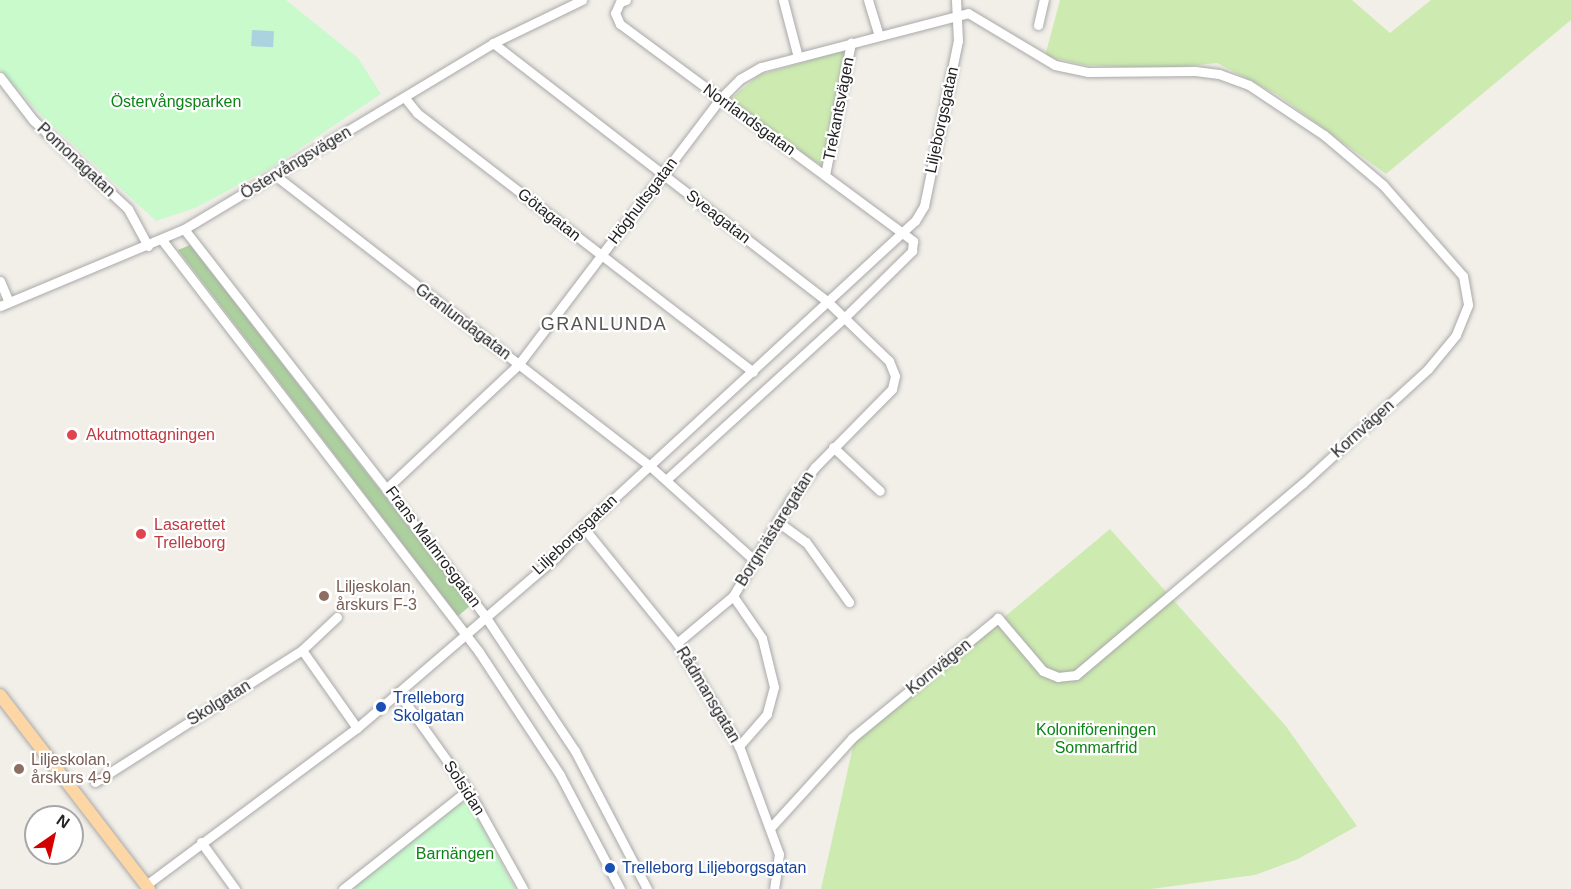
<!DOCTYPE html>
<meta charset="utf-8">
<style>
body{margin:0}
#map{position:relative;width:1571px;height:889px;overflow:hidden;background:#f2efe9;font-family:Arial,sans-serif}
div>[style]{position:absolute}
.grass>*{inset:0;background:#cdebb0}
.forest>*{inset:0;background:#add19e}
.park>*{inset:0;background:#c8facc}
.water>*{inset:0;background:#aad3df;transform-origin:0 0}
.roads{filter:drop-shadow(0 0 2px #a9a9a9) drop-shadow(0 0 2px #a9a9a9)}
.minor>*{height:9px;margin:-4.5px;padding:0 4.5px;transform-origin:4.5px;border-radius:4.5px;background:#fff}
.major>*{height:12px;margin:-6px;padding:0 6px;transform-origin:6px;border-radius:6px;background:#fcd6a4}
.dots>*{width:16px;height:16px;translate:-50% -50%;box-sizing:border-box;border:3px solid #fff;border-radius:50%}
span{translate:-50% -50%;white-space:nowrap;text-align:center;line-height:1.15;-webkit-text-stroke:4.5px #fff;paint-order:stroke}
.park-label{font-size:16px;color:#0c8416}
.street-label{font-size:16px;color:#222}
.health-label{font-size:16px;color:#be3a42}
.left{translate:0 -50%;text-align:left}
.education-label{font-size:16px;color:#785e54}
.transit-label{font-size:16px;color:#164399}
.neighbourhood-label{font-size:18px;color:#555;letter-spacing:1.5px}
.north{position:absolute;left:24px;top:805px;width:60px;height:60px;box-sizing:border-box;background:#fff;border:2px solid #a7a7a7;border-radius:50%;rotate:34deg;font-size:16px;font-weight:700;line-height:24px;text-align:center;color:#222}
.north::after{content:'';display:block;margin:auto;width:21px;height:27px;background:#d40000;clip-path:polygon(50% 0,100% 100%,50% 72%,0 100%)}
</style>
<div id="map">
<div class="grass">
<div style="clip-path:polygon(1060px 0,1352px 0,1390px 33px,1431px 0,1571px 0,1571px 20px,1386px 174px,1278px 95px,1217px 63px,1160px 69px,1085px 65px,1045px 56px)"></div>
<div style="clip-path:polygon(842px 51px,846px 55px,826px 163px,819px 164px,734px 105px,734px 96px,759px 75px)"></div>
<div style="clip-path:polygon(1110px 529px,1285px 725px,1357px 826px,1298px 859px,1255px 875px,1151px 889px,821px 889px,854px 742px)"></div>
</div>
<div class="forest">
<div style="clip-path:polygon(190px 245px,470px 606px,458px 616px,178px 250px)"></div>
</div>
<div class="park">
<div style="clip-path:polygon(0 0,286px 0,358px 58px,381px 94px,269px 169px,195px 208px,156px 221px,42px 116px,0 70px)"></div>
<div style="clip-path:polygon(469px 802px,515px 889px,352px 889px,461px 803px)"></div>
</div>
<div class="water">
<div style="left:252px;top:30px;width:22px;height:16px;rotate:3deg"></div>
</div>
<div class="roads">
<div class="minor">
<div style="left:626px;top:0;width:6px;rotate:162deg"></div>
<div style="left:620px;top:2px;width:12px;rotate:114deg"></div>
<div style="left:615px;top:13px;width:12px;rotate:66deg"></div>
<div style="left:620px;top:24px;width:365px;rotate:36.5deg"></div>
<div style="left:913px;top:241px;width:10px;rotate:96deg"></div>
<div style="left:912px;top:251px;width:94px;rotate:135.4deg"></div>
<div style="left:845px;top:317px;width:242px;rotate:137.7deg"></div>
<div style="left:783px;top:0;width:59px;rotate:75.3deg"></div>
<div style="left:868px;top:0;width:37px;rotate:73deg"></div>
<div style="left:1038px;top:25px;width:26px;rotate:-77deg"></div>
<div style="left:493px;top:43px;width:425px;rotate:37.7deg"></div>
<div style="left:829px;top:303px;width:83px;rotate:44deg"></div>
<div style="left:889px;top:361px;width:16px;rotate:68deg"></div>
<div style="left:895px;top:376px;width:13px;rotate:103deg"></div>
<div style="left:892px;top:389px;width:110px;rotate:134.6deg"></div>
<div style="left:815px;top:467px;width:40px;rotate:127deg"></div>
<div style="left:791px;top:499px;width:113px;rotate:120.9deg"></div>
<div style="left:733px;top:596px;width:73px;rotate:140deg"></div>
<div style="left:0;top:77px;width:54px;rotate:52.5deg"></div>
<div style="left:33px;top:120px;width:130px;rotate:43.1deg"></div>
<div style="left:128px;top:209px;width:42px;rotate:61.6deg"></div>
<div style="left:405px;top:98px;width:19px;rotate:51deg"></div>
<div style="left:417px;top:113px;width:424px;rotate:37.6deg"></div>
<div style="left:825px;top:175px;width:135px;rotate:-78.9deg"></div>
<div style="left:276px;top:176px;width:475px;rotate:37.8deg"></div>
<div style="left:651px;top:467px;width:139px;rotate:42.1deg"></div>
<div style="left:184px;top:229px;width:490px;rotate:52.1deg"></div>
<div style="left:485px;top:616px;width:162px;rotate:56.3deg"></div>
<div style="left:575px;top:751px;width:156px;rotate:62.4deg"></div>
<div style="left:162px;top:240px;width:520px;rotate:52.42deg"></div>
<div style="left:479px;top:652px;width:147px;rotate:56.6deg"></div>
<div style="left:560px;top:775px;width:129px;rotate:62.2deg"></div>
<div style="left:0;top:281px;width:23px;rotate:67deg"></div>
<div style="left:0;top:306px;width:199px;rotate:-22.7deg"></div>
<div style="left:184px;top:229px;width:361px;rotate:-31deg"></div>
<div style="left:493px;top:43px;width:99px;rotate:-25.8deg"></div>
<div style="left:833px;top:447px;width:64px;rotate:43.1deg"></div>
<div style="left:388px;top:487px;width:178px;rotate:-43.2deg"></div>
<div style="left:518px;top:365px;width:333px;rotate:-52.8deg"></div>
<div style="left:719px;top:100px;width:30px;rotate:-45deg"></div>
<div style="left:740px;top:79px;width:24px;rotate:-30deg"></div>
<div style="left:761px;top:67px;width:214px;rotate:-14.6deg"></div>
<div style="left:968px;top:13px;width:101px;rotate:30.9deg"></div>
<div style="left:1055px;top:65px;width:34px;rotate:12deg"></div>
<div style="left:1088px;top:72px;width:107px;rotate:-0.5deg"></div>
<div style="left:1195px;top:71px;width:24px;rotate:7deg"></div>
<div style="left:1219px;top:74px;width:32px;rotate:20deg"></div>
<div style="left:1249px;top:85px;width:90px;rotate:33.7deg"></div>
<div style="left:1324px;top:135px;width:77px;rotate:40.3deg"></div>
<div style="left:1383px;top:185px;width:121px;rotate:48.7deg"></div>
<div style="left:1463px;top:276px;width:29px;rotate:80deg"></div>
<div style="left:1468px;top:305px;width:32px;rotate:112deg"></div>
<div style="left:1456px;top:335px;width:44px;rotate:129.5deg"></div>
<div style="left:1428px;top:369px;width:169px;rotate:137.6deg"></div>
<div style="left:1303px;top:483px;width:297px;rotate:139.8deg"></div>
<div style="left:1076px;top:675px;width:18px;rotate:174deg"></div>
<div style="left:1058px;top:677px;width:16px;rotate:-158deg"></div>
<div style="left:1043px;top:671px;width:70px;rotate:-130.3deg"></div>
<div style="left:998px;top:618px;width:189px;rotate:140.6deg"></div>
<div style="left:852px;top:738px;width:122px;rotate:132.3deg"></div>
<div style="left:778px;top:522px;width:34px;rotate:36deg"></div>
<div style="left:806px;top:542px;width:74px;rotate:54.4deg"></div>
<div style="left:583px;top:527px;width:149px;rotate:51deg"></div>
<div style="left:677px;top:643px;width:120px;rotate:59deg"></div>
<div style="left:739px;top:746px;width:115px;rotate:69.7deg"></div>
<div style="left:779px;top:854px;width:35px;rotate:98deg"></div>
<div style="left:733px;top:596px;width:51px;rotate:55.4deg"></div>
<div style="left:762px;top:638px;width:50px;rotate:76.2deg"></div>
<div style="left:774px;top:687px;width:28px;rotate:105deg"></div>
<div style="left:767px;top:714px;width:43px;rotate:131.2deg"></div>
<div style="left:302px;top:650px;width:95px;rotate:54.8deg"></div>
<div style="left:398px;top:692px;width:120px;rotate:54.5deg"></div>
<div style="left:468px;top:790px;width:113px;rotate:60.9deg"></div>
<div style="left:95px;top:782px;width:246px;rotate:-32.5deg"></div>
<div style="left:302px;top:650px;width:48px;rotate:-43.3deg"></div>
<div style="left:201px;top:842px;width:58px;rotate:54.1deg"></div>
<div style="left:146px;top:885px;width:263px;rotate:-36.7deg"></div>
<div style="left:357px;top:728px;width:262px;rotate:-40.7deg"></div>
<div style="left:556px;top:557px;width:40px;rotate:-48deg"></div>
<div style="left:583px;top:527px;width:452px;rotate:-42.7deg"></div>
<div style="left:915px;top:221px;width:17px;rotate:-59deg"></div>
<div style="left:924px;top:206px;width:168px;rotate:-78.4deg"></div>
<div style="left:958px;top:41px;width:41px;rotate:-92.8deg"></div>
<div style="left:343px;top:889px;width:159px;rotate:-38.4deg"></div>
</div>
<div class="major">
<div style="left:0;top:695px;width:245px;rotate:52.5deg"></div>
</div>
</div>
<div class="dots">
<div style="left:72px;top:435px;background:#e0444e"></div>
<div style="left:141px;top:534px;background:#e0444e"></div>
<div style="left:324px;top:596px;background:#8d6e63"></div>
<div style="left:381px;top:707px;background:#1a4fb4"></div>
<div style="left:19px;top:769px;background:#8d6e63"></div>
<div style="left:610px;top:868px;background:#1a4fb4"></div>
</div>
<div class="park-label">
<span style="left:176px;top:102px">Östervångsparken</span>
<span style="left:1096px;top:739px">Koloniföreningen<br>Sommarfrid</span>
<span style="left:455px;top:854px">Barnängen</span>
</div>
<div class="street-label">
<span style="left:839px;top:109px;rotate:-79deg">Trekantsvägen</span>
<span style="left:749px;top:120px;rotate:36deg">Norrlandsgatan</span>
<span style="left:942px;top:120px;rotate:-78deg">Liljeborgsgatan</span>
<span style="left:76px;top:160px;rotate:43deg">Pomonagatan</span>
<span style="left:296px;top:163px;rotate:-31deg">Östervångsvägen</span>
<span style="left:643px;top:201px;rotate:-53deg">Höghultsgatan</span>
<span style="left:549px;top:215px;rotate:38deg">Götagatan</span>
<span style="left:718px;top:217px;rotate:38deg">Sveagatan</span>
<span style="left:463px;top:322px;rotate:37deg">Granlundagatan</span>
<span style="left:1363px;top:429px;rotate:-42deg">Kornvägen</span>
<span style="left:775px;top:529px;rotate:-58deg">Borgmästaregatan</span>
<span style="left:575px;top:535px;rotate:-43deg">Liljeborgsgatan</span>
<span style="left:433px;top:547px;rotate:53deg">Frans Malmrosgatan</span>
<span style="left:939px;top:667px;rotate:-39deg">Kornvägen</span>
<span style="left:708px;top:695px;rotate:59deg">Rådmansgatan</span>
<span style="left:219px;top:703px;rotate:-32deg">Skolgatan</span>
<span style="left:464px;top:788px;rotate:57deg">Solsidan</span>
</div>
<div class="health-label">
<span class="left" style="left:86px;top:435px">Akutmottagningen</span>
<span class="left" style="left:154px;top:534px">Lasarettet<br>Trelleborg</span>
</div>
<div class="education-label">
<span class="left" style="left:336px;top:596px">Liljeskolan,<br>årskurs F-3</span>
<span class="left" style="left:31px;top:769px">Liljeskolan,<br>årskurs 4-9</span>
</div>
<div class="transit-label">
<span class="left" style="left:393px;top:707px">Trelleborg<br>Skolgatan</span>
<span class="left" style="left:622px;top:868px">Trelleborg Liljeborgsgatan</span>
</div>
<div class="neighbourhood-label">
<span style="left:604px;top:324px">GRANLUNDA</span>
</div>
<div class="north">N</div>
</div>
